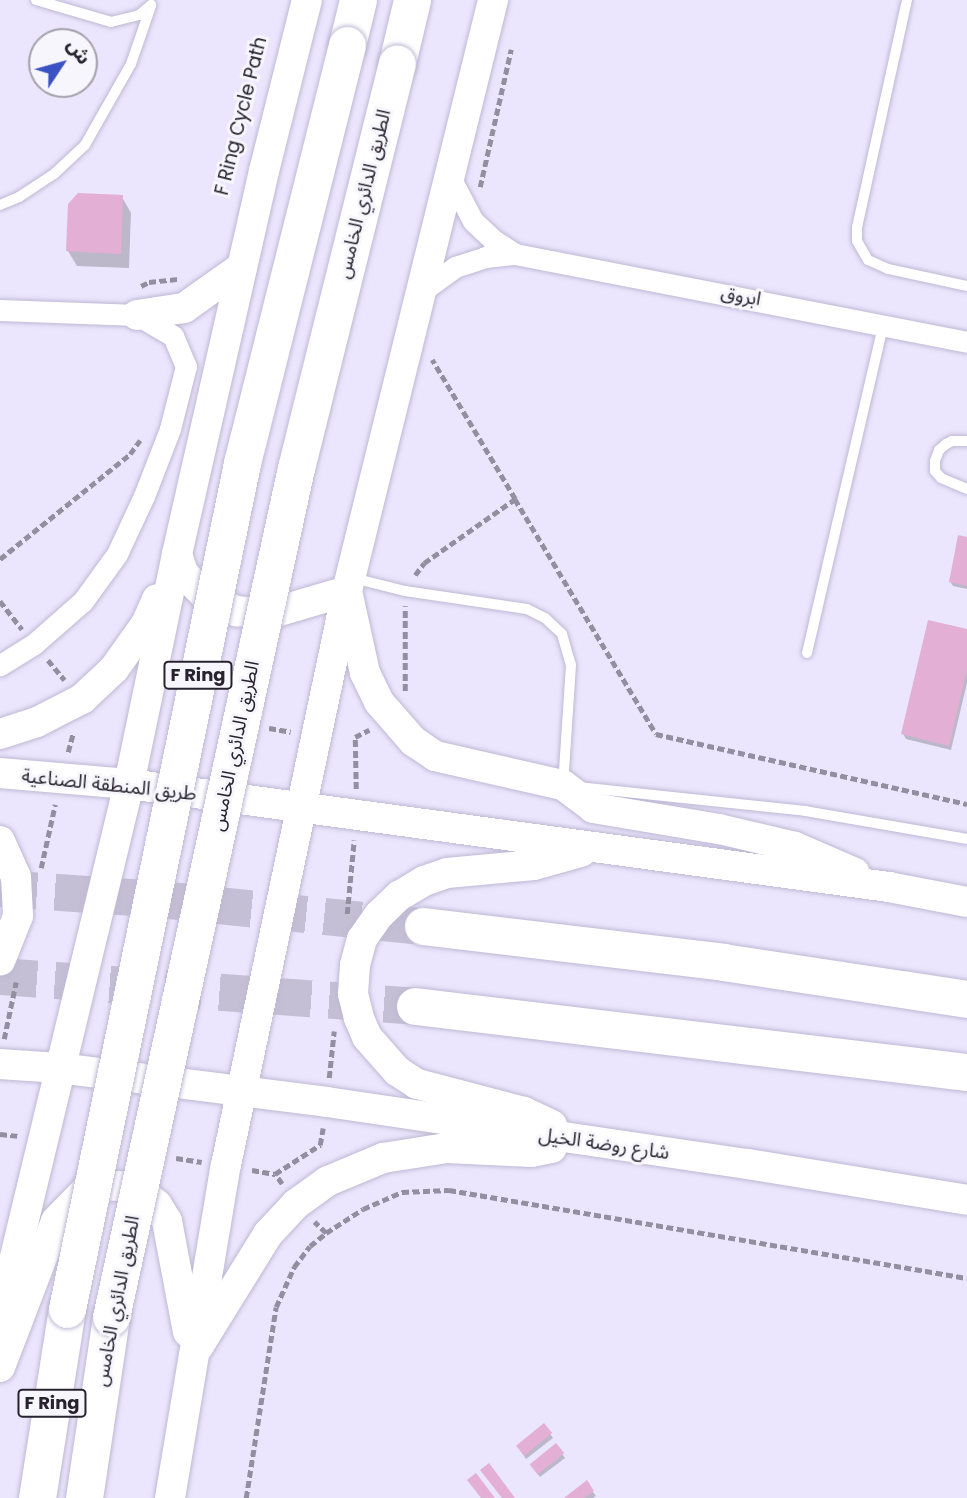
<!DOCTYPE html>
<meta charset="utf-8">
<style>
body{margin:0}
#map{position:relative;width:967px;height:1498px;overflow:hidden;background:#ebe6fd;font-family:Poppins,"Noto Sans Arabic",sans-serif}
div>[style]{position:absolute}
.shadow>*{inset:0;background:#0003}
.building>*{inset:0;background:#e4afd5;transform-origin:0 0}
.highway-tunnel>*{height:37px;margin-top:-18.5px;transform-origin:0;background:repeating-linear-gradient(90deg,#c4bfd4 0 37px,transparent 0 55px)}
.path>*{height:4.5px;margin-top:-2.25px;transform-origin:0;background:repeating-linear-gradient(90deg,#938fa0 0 7px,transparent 0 10.5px)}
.roads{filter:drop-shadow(0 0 2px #beb8d4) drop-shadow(0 0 2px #beb8d4)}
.lane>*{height:10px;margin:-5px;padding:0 5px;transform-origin:5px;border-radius:5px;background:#fff}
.street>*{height:21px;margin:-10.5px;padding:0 10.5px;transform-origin:10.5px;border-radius:10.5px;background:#fff}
.secondary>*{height:30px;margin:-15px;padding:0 15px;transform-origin:15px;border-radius:15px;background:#fff}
.highway>*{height:37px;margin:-18.5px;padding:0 18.5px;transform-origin:18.5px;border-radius:18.5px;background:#fff}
.bridges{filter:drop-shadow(0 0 2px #beb8d4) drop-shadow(0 0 2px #beb8d4)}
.highway-bridge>*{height:37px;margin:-18.5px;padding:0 18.5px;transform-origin:18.5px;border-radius:18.5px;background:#fff}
span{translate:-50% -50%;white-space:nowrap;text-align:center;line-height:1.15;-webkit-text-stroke:6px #f7f6fc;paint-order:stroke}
.shield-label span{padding:2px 5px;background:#f7f6fc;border:2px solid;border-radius:5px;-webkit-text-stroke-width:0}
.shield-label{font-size:18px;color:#26232e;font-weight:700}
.street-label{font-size:19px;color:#26232e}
.north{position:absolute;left:28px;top:28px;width:70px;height:70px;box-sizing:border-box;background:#f7f6fc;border:2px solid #a3a2aa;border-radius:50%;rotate:54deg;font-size:19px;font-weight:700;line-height:28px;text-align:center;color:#26232e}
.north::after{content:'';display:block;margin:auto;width:24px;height:32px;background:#3a52c4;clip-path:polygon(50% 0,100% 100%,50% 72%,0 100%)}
</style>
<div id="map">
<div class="shadow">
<div style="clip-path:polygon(122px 197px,131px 213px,129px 268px,77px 266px,68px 251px)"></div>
<div style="clip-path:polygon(967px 539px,967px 589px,953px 586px,950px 581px)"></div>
<div style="clip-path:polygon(967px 631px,967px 683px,951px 750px,906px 739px,903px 734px)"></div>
<div style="clip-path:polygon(550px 1434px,553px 1438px,526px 1459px,520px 1450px)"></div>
<div style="clip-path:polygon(562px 1454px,565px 1458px,540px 1477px,533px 1468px)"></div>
<div style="clip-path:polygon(593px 1492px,596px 1496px,593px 1498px,567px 1498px)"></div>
</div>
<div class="building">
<div style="clip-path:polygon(78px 193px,123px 195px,121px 254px,66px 251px,68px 204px)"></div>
<div style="clip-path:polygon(958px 535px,967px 537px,967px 586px,949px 582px)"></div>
<div style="clip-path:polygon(928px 620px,967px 629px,967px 670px,949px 746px,901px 734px)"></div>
<div style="left:544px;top:1423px;width:13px;height:36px;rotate:51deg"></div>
<div style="left:556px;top:1443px;width:13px;height:34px;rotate:51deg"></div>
<div style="clip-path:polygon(489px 1463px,515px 1498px,502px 1498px,480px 1470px)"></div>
<div style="clip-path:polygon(476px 1473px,495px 1498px,481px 1498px,467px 1480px)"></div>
<div style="clip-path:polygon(587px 1480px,594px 1491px,584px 1498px,564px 1498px)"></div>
</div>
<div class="highway-tunnel">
<div style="left:0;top:888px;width:160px;rotate:3.9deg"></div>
<div style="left:160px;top:899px;width:264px;rotate:5.9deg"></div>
<div style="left:0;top:976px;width:416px;rotate:4.1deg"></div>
</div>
<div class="path">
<div style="left:480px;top:187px;width:141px;rotate:-77.3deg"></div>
<div style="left:141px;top:286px;width:9px;rotate:-27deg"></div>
<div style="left:149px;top:282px;width:30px;rotate:-6deg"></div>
<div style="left:515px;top:499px;width:274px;rotate:59deg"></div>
<div style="left:656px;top:734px;width:319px;rotate:12.7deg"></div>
<div style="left:0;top:559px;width:167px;rotate:-38.9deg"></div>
<div style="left:130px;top:454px;width:17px;rotate:-54deg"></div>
<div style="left:415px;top:575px;width:15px;rotate:-53deg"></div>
<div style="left:424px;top:563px;width:111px;rotate:-35.1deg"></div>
<div style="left:515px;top:499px;width:162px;rotate:-120.8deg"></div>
<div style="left:0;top:601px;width:36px;rotate:52deg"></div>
<div style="left:48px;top:660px;width:26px;rotate:50deg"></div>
<div style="left:405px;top:691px;width:85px;rotate:-90deg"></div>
<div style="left:269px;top:728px;width:22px;rotate:10deg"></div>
<div style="left:68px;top:752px;width:20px;rotate:-75deg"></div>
<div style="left:356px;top:789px;width:52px;rotate:-91.1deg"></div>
<div style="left:355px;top:737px;width:16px;rotate:-27deg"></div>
<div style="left:41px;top:868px;width:65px;rotate:-77.5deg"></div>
<div style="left:347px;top:914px;width:74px;rotate:-84.6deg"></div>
<div style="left:4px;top:1039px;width:58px;rotate:-78.1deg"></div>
<div style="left:329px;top:1078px;width:47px;rotate:-83.9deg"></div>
<div style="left:0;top:1134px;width:18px;rotate:6deg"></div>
<div style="left:176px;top:1158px;width:26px;rotate:9deg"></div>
<div style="left:252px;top:1170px;width:23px;rotate:10deg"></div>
<div style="left:282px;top:1184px;width:12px;rotate:-125deg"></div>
<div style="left:275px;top:1174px;width:54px;rotate:-32.8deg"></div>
<div style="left:320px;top:1145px;width:17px;rotate:-80deg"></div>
<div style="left:326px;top:1233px;width:44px;rotate:-33deg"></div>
<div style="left:363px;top:1209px;width:43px;rotate:-23.6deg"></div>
<div style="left:402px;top:1192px;width:47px;rotate:-2.4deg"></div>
<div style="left:449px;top:1190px;width:525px;rotate:9.64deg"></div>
<div style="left:246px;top:1498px;width:193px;rotate:-81.1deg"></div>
<div style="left:276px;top:1307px;width:44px;rotate:-65.8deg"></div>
<div style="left:294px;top:1267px;width:26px;rotate:-53deg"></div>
<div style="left:310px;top:1246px;width:21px;rotate:-39deg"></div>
<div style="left:326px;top:1233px;width:16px;rotate:-137deg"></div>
</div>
<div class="roads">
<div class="lane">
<div style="left:36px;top:0;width:78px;rotate:16.3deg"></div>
<div style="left:111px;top:22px;width:29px;rotate:-14deg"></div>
<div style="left:139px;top:15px;width:16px;rotate:-40deg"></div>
<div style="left:907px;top:0;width:232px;rotate:102.4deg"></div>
<div style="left:857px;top:227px;width:14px;rotate:90deg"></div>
<div style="left:857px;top:241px;width:22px;rotate:60deg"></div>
<div style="left:868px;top:260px;width:22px;rotate:24deg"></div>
<div style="left:888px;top:269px;width:81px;rotate:12.1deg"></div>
<div style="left:0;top:205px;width:21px;rotate:-23deg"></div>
<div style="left:19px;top:197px;width:42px;rotate:-33.3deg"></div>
<div style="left:54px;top:174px;width:42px;rotate:-43.1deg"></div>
<div style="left:85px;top:145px;width:93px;rotate:-60.4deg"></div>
<div style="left:131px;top:64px;width:61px;rotate:-71deg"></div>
<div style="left:967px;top:441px;width:15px;rotate:180deg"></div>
<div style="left:952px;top:441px;width:7px;rotate:153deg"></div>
<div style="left:946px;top:444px;width:9px;rotate:139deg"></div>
<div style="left:939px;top:450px;width:12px;rotate:110deg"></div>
<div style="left:935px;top:461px;width:10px;rotate:90deg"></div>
<div style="left:935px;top:471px;width:9px;rotate:49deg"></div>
<div style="left:941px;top:478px;width:28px;rotate:23deg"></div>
<div style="left:353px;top:578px;width:54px;rotate:14deg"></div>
<div style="left:405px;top:591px;width:123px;rotate:8.4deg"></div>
<div style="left:527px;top:609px;width:20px;rotate:27deg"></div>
<div style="left:545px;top:618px;width:23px;rotate:43deg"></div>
<div style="left:562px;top:634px;width:32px;rotate:74deg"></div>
<div style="left:571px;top:665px;width:119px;rotate:93.8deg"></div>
<div style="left:807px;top:653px;width:339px;rotate:-76.9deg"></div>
<div style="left:578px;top:787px;width:228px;rotate:6deg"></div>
<div style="left:805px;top:811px;width:164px;rotate:9.8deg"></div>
</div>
<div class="street">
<div style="left:451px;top:179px;width:47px;rotate:62.4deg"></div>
<div style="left:473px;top:221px;width:26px;rotate:43deg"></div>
<div style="left:492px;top:239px;width:27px;rotate:33deg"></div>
<div style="left:422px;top:291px;width:41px;rotate:-36deg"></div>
<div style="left:455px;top:267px;width:32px;rotate:-18deg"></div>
<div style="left:485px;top:257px;width:30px;rotate:-6deg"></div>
<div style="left:515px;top:254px;width:460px;rotate:11deg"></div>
<div style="left:0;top:310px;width:137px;rotate:2.1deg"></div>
<div style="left:137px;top:315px;width:42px;rotate:30.3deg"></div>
<div style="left:173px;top:336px;width:33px;rotate:67deg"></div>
<div style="left:186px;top:366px;width:65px;rotate:104.3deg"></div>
<div style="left:170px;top:429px;width:72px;rotate:111.2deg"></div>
<div style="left:144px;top:496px;width:64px;rotate:115deg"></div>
<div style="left:117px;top:554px;width:58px;rotate:125.9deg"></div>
<div style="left:83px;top:601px;width:65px;rotate:138.7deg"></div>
<div style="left:34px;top:644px;width:40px;rotate:148deg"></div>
</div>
<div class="secondary">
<div style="left:137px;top:315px;width:48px;rotate:-8.5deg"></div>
<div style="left:184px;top:308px;width:71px;rotate:-35.3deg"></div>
<div style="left:177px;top:554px;width:20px;rotate:72deg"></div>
<div style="left:183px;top:573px;width:33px;rotate:45deg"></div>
<div style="left:206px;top:596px;width:34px;rotate:27deg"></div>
<div style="left:236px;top:611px;width:33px;rotate:5deg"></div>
<div style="left:269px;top:614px;width:81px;rotate:-16.4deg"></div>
<div style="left:347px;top:591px;width:84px;rotate:77.6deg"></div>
<div style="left:365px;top:673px;width:32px;rotate:64deg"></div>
<div style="left:379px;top:702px;width:52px;rotate:48.9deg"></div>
<div style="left:413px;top:741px;width:27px;rotate:34deg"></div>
<div style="left:435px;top:756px;width:131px;rotate:12.8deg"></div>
<div style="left:563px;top:785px;width:38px;rotate:37deg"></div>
<div style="left:593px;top:808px;width:128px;rotate:9.5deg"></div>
<div style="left:719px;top:829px;width:78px;rotate:13.3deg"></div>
<div style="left:795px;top:847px;width:65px;rotate:23.4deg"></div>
<div style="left:0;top:734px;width:39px;rotate:-18deg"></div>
<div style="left:37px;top:722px;width:51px;rotate:-27.1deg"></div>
<div style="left:82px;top:699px;width:44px;rotate:-43.2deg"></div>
<div style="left:114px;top:669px;width:55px;rotate:-54.6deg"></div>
<div style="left:146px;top:624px;width:27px;rotate:-66deg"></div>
<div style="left:0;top:773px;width:129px;rotate:4.9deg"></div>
<div style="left:129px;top:784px;width:767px;rotate:7.72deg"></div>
<div style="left:889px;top:887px;width:79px;rotate:10.9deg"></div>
<div style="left:0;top:841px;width:39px;rotate:66deg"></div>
<div style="left:16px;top:877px;width:39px;rotate:87deg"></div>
<div style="left:18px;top:916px;width:48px;rotate:111.8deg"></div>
<div style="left:0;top:1064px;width:59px;rotate:3.9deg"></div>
<div style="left:59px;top:1068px;width:270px;rotate:7.2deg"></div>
<div style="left:327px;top:1102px;width:426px;rotate:8.4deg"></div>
<div style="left:748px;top:1164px;width:222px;rotate:9.3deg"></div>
<div style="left:552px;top:1125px;width:31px;rotate:-155deg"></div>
<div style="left:524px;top:1112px;width:111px;rotate:-165.3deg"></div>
<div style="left:417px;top:1084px;width:24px;rotate:-147deg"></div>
<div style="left:397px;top:1071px;width:45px;rotate:-131.4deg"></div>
<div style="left:367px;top:1037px;width:21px;rotate:-113deg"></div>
<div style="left:359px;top:1018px;width:25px;rotate:-104deg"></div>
<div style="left:353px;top:994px;width:29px;rotate:-86deg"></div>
<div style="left:355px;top:965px;width:27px;rotate:-75deg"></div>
<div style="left:362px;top:939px;width:29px;rotate:-55deg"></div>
<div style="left:379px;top:915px;width:28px;rotate:-44deg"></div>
<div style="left:399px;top:896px;width:29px;rotate:-31deg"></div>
<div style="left:424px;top:881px;width:24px;rotate:-19deg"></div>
<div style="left:447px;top:873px;width:87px;rotate:-5.3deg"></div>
<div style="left:534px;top:865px;width:49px;rotate:-15.5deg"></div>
<div style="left:0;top:1319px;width:550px;rotate:-76.44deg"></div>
<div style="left:129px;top:784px;width:235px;rotate:-78.2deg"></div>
<div style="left:177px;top:554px;width:393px;rotate:-77.2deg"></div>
<div style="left:264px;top:171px;width:176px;rotate:-75.9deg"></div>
<div style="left:198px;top:1347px;width:133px;rotate:-58.2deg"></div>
<div style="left:268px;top:1234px;width:41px;rotate:-47deg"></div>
<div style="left:296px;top:1204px;width:39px;rotate:-36deg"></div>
<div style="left:328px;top:1181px;width:60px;rotate:-22.7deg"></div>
<div style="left:383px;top:1158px;width:65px;rotate:-8.9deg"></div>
<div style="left:447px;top:1148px;width:84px;rotate:2.7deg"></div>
<div style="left:531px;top:1152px;width:21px;rotate:-11deg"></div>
<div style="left:0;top:1367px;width:156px;rotate:-69deg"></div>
<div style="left:56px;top:1221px;width:50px;rotate:-45.8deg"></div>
<div style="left:91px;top:1185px;width:28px;rotate:2deg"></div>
<div style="left:119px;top:1186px;width:22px;rotate:13deg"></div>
<div style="left:140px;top:1191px;width:22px;rotate:39deg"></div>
<div style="left:157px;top:1205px;width:19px;rotate:58deg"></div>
<div style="left:167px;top:1221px;width:113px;rotate:79.3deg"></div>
<div style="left:170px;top:1498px;width:338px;rotate:-80.5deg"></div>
<div style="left:226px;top:1165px;width:587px;rotate:-78.1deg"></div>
<div style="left:347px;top:591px;width:609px;rotate:-76.12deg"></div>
</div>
<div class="highway">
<div style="left:347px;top:45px;width:46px;rotate:-76.3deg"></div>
<div style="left:397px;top:63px;width:65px;rotate:-76.6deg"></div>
<div style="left:423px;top:926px;width:302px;rotate:6.8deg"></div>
<div style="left:723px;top:962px;width:247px;rotate:8.6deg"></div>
<div style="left:415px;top:1006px;width:556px;rotate:6.82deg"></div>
<div style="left:37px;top:1498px;width:191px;rotate:-81deg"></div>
<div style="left:84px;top:1498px;width:183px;rotate:-81.5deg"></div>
</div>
</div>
<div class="bridges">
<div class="highway-bridge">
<div style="left:67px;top:1309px;width:864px;rotate:-78.31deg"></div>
<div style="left:242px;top:463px;width:431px;rotate:-75.9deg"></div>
<div style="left:111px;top:1317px;width:869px;rotate:-77.71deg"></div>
<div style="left:296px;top:468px;width:417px;rotate:-76deg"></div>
</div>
</div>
<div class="shield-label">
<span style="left:198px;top:675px">F Ring</span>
<span style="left:52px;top:1403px">F Ring</span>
</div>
<div class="street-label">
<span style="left:241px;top:116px;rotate:-76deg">F Ring Cycle Path</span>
<span style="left:364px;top:194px;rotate:-76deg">الطريق الدائري الخامس</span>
<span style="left:741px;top:296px;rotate:11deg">ابروق</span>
<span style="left:235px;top:746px;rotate:-78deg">الطريق الدائري الخامس</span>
<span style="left:109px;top:785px;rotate:6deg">طريق المنطقة الصناعية</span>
<span style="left:604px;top:1144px;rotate:8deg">شارع روضة الخيل</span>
<span style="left:117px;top:1301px;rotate:-79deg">الطريق الدائري الخامس</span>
</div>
<div class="north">ش</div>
</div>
